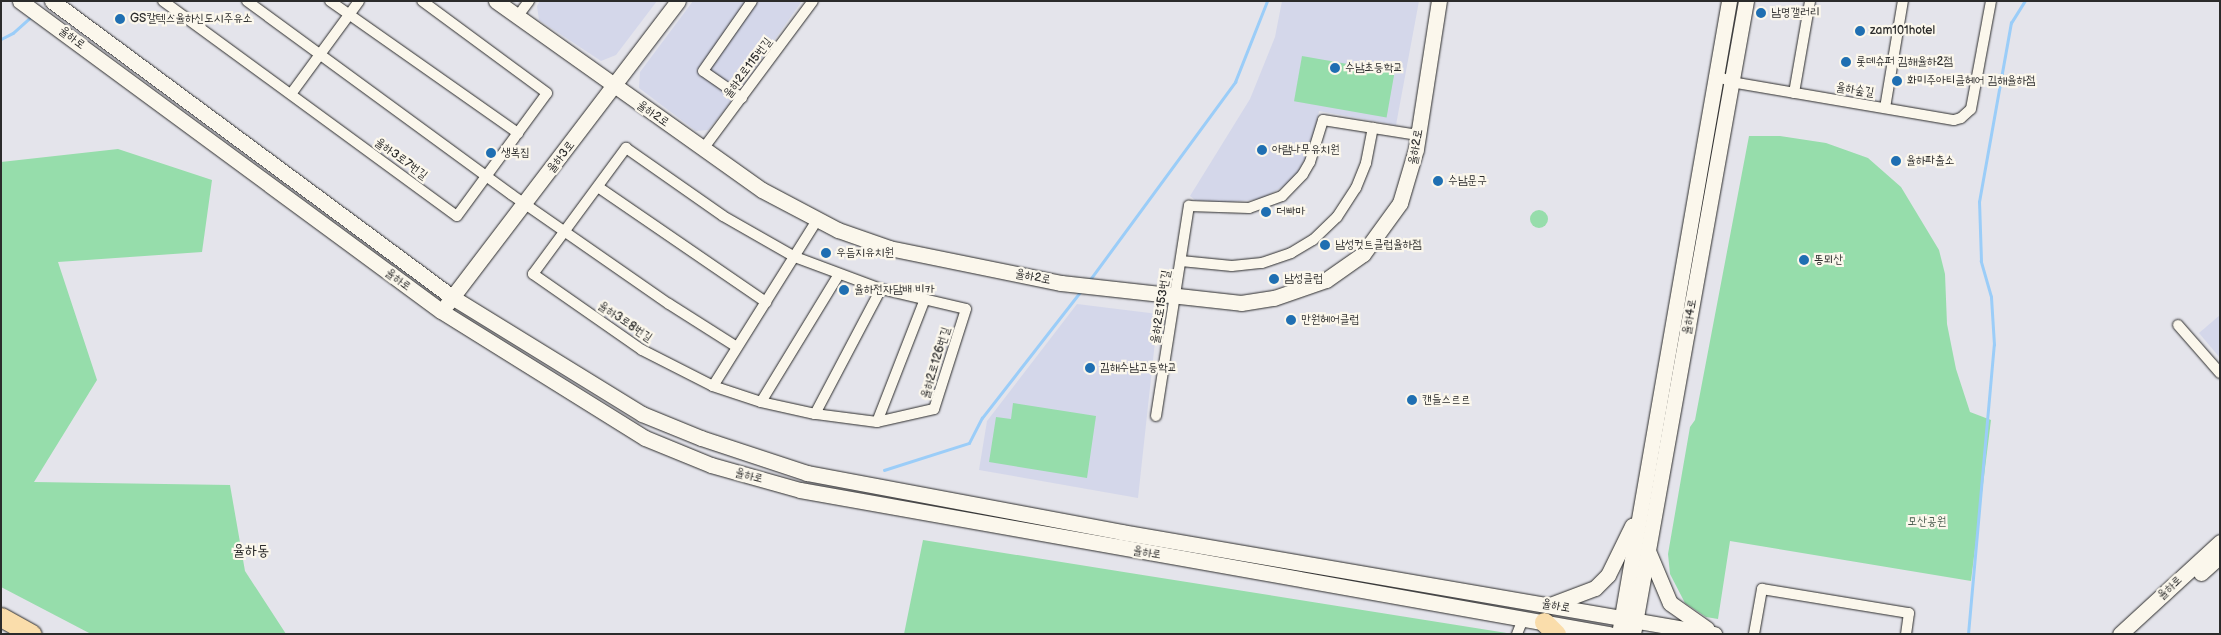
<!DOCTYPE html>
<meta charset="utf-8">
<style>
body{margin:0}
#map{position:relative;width:2221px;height:635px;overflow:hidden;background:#e4e4eb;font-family:"Balsamiq Sans","Poor Story",sans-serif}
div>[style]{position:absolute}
.built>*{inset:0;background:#d4d7ea}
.green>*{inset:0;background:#96ddab;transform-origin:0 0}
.round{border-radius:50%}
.stream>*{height:2.5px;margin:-1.25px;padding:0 1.25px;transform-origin:1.25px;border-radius:1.25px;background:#9bcdf8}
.roads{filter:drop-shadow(0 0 1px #2b2b2b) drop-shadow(0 0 1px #2b2b2b)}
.street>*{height:10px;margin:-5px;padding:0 5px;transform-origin:5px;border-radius:5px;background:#fbf7ec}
.secondary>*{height:15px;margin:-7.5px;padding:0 7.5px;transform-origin:7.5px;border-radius:7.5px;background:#fbf7ec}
.highway>*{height:19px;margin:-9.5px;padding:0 9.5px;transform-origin:9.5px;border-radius:9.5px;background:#faddab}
.dots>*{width:14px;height:14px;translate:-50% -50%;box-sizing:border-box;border:2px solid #fbf7ec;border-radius:50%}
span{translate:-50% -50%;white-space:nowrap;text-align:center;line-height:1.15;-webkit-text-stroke:4.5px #fbf7ec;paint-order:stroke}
.poi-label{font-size:12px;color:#2b2b2b}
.left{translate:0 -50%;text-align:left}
.street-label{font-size:12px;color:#2b2b2b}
.park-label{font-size:12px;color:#46584b}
.quarter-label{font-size:15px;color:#2b2b2b}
.frame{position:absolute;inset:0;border:2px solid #2b2b2b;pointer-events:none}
</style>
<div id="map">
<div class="built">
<div style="clip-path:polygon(540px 1px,657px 1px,616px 55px,601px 61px,539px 20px,537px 6px)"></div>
<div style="clip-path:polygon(693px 1px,802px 1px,724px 111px,708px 130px,696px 131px,639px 88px,640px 72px)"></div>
<div style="clip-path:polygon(1282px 1px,1419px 1px,1396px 125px,1319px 111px,1311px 148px,1293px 181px,1261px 199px,1219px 203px,1195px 200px,1190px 196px,1250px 99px,1275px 37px)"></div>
<div style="clip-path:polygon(1077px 304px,1158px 314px,1138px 498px,979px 470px,987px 421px)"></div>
<div style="clip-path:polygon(2220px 315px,2220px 358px,2199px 333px)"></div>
</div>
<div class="green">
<div style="left:1302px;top:56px;width:94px;height:46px;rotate:10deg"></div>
<div style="clip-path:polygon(1749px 136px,1780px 136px,1826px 143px,1868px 158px,1901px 187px,1939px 250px,1945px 274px,1947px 324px,1956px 369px,1970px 412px,1991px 420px,1971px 581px,1730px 541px,1718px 619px,1706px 617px,1685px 603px,1670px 574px,1668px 554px,1690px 427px,1695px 420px)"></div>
<div style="clip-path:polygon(118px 149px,212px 180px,202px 252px,58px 262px,97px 380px,34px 482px,230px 485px,245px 571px,286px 634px,91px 634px,1px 587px,1px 162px)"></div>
<div class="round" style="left:1530px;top:210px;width:18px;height:18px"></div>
<div style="clip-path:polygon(1013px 403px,1096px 416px,1087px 478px,989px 462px,996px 417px,1011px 419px)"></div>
<div style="clip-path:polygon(923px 540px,1130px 573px,1513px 634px,904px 634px)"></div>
</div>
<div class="stream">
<div style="left:1px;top:39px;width:13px;rotate:-27deg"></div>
<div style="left:13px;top:33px;width:25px;rotate:-42deg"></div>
<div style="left:1089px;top:281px;width:247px;rotate:-53.7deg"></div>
<div style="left:1235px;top:82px;width:87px;rotate:-68.4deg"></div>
<div style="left:884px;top:470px;width:89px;rotate:-17.6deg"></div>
<div style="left:969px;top:443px;width:28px;rotate:-63deg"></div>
<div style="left:982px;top:418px;width:161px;rotate:-52.1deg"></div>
<div style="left:1968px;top:634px;width:290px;rotate:-84.9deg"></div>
<div style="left:1994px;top:345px;width:48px;rotate:-93.6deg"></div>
<div style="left:1991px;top:297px;width:37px;rotate:-106deg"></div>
<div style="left:1981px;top:261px;width:59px;rotate:-91.9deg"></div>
<div style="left:1979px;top:202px;width:182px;rotate:-79.9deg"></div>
<div style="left:2011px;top:23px;width:26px;rotate:-58deg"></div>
</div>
<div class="roads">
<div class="street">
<div style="left:163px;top:1px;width:364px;rotate:36.2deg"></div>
<div style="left:457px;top:216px;width:152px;rotate:-53.8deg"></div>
<div style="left:547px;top:93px;width:155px;rotate:-143.6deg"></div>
<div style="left:247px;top:1px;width:328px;rotate:36.2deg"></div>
<div style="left:512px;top:195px;width:191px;rotate:34.8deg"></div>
<div style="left:669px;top:304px;width:80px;rotate:32.3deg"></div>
<div style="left:330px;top:1px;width:230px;rotate:35.1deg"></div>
<div style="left:517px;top:17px;width:20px;rotate:-53deg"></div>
<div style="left:1716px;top:75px;width:17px;rotate:25deg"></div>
<div style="left:1731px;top:82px;width:226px;rotate:9.7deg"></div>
<div style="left:1954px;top:120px;width:7px;rotate:-16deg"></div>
<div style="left:1961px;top:118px;width:13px;rotate:-42deg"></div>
<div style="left:1971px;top:109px;width:110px;rotate:-79.5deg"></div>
<div style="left:1794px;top:93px;width:93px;rotate:-80.1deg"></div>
<div style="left:291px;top:94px;width:115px;rotate:-53.8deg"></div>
<div style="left:742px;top:98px;width:47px;rotate:-145.3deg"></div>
<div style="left:703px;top:71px;width:85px;rotate:-55deg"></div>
<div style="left:1885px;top:108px;width:109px;rotate:-80.5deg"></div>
<div style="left:626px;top:148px;width:118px;rotate:35deg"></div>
<div style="left:723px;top:216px;width:83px;rotate:29.7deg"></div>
<div style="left:795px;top:257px;width:92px;rotate:20.4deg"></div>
<div style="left:881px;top:289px;width:87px;rotate:13.2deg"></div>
<div style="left:966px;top:309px;width:105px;rotate:107.7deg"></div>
<div style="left:934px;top:409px;width:58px;rotate:167.2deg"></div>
<div style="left:877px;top:422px;width:63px;rotate:-172.6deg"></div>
<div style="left:815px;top:414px;width:55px;rotate:-167.5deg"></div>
<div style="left:761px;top:402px;width:51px;rotate:-161.6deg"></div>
<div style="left:713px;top:386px;width:80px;rotate:-153.1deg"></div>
<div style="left:642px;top:350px;width:133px;rotate:-145.1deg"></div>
<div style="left:533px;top:274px;width:157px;rotate:-53.6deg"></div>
<div style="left:703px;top:149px;width:184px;rotate:-53.4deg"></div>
<div style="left:598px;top:187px;width:204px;rotate:34.4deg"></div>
<div style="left:1181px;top:261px;width:51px;rotate:5.6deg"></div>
<div style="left:1232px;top:266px;width:30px;rotate:-6deg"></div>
<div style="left:1262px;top:263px;width:31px;rotate:-19deg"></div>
<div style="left:1291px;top:253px;width:26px;rotate:-31deg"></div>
<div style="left:1313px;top:240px;width:33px;rotate:-44deg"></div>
<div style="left:1337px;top:217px;width:35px;rotate:-57deg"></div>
<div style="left:1356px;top:188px;width:27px;rotate:-68deg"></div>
<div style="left:1366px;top:163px;width:36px;rotate:-79deg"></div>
<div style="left:2178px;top:325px;width:64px;rotate:48.8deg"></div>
<div style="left:713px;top:386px;width:196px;rotate:-57.9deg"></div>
<div style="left:761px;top:402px;width:148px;rotate:-58.6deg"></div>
<div style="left:815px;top:414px;width:141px;rotate:-62.2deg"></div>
<div style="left:1156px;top:416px;width:213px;rotate:-81.1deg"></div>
<div style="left:1189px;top:206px;width:60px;rotate:1.9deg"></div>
<div style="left:1249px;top:208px;width:35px;rotate:-20deg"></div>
<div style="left:1282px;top:196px;width:30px;rotate:-46deg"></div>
<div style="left:1303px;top:174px;width:14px;rotate:-60deg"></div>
<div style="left:1310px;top:162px;width:44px;rotate:-72.8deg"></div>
<div style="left:1323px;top:120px;width:96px;rotate:9deg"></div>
<div style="left:877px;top:422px;width:132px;rotate:-68.7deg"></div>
<div style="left:1517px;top:634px;width:16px;rotate:-68deg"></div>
<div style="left:1754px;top:634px;width:46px;rotate:-79.9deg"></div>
<div style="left:1762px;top:589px;width:149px;rotate:9.3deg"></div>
<div style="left:1909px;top:613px;width:21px;rotate:98deg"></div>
</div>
<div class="secondary">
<div style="left:20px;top:1px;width:523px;rotate:36.37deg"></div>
<div style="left:441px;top:311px;width:240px;rotate:31.9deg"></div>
<div style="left:645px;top:438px;width:71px;rotate:22.2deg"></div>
<div style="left:711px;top:465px;width:92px;rotate:15.7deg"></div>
<div style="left:800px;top:490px;width:822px;rotate:10.09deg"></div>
<div style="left:52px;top:1px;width:498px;rotate:36.5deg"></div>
<div style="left:452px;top:297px;width:223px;rotate:31.6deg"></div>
<div style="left:642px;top:414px;width:64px;rotate:22.1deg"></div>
<div style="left:701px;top:438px;width:112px;rotate:18.3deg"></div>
<div style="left:807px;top:473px;width:319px;rotate:10.6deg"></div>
<div style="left:1121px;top:532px;width:602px;rotate:9.76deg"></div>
<div style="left:496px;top:1px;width:326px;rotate:35.4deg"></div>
<div style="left:762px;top:190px;width:86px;rotate:27.8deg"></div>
<div style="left:838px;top:230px;width:54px;rotate:19.4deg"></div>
<div style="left:889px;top:248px;width:176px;rotate:11.5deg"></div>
<div style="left:1061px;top:283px;width:181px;rotate:6.3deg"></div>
<div style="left:1241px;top:303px;width:33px;rotate:-9deg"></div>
<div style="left:1274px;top:298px;width:55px;rotate:-19.1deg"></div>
<div style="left:1326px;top:280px;width:45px;rotate:-35.1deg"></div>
<div style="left:1363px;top:254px;width:63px;rotate:-54deg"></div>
<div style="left:1400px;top:203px;width:56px;rotate:-73.5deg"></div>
<div style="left:1416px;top:149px;width:150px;rotate:-81.2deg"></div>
<div style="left:447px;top:304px;width:381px;rotate:-52.7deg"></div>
<div style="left:1648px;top:551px;width:56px;rotate:67.1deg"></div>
<div style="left:1670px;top:603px;width:45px;rotate:35.1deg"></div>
<div style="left:2201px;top:573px;width:25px;rotate:-42deg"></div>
<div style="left:1550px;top:605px;width:48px;rotate:-20.7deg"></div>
<div style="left:1595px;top:588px;width:18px;rotate:-45deg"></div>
<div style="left:1608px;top:575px;width:55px;rotate:-63.9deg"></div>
<div style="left:1619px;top:634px;width:642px;rotate:-80.14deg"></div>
<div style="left:1633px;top:634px;width:643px;rotate:-79.88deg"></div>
<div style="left:2120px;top:634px;width:136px;rotate:-42.6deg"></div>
</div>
<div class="highway">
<div style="left:1px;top:617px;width:35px;rotate:29deg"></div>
<div style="left:1544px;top:622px;width:17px;rotate:45deg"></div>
</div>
</div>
<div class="dots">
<div style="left:1761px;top:13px;background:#1f6fb2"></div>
<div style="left:120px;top:19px;background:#1f6fb2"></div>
<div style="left:1860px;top:31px;background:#1f6fb2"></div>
<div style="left:1846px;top:62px;background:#1f6fb2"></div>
<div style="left:1335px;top:68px;background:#1f6fb2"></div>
<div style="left:1897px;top:81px;background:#1f6fb2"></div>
<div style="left:1262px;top:150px;background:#1f6fb2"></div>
<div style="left:491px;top:153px;background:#1f6fb2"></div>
<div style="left:1896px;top:161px;background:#1f6fb2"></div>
<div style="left:1438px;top:181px;background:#1f6fb2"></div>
<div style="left:1266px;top:212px;background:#1f6fb2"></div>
<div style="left:1325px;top:245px;background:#1f6fb2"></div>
<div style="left:826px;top:253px;background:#1f6fb2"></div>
<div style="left:1804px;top:260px;background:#1f6fb2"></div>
<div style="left:1274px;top:279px;background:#1f6fb2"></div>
<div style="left:844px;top:290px;background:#1f6fb2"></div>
<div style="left:1291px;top:320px;background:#1f6fb2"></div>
<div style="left:1090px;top:368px;background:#1f6fb2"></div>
<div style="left:1412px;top:400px;background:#1f6fb2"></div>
</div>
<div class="poi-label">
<span class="left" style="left:1771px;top:13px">남명갤러리</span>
<span class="left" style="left:130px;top:19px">GS칼텍스율하신도시주유소</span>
<span class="left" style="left:1870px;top:31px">zam101hotel</span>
<span class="left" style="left:1856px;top:62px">롯데슈퍼 김해율하2점</span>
<span class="left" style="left:1345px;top:68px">수남초등학교</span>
<span class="left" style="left:1907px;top:81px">화미주아티클헤어 김해율하점</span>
<span class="left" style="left:1272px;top:150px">아람나무유치원</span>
<span class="left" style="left:501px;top:153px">생복집</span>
<span class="left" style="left:1906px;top:161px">율하파출소</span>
<span class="left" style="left:1448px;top:181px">수남문구</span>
<span class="left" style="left:1276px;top:212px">더빠마</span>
<span class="left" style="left:1335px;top:245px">남성컷트클럽율하점</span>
<span class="left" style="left:836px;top:253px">우듬지유치원</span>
<span class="left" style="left:1814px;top:260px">똥뫼산</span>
<span class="left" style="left:1284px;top:279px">남성클럽</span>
<span class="left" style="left:854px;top:290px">율하전자담배 비카</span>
<span class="left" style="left:1301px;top:320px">만원헤어클럽</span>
<span class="left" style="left:1100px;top:368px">김해수남고등학교</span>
<span class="left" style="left:1422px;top:400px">캔들스르르</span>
</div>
<div class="street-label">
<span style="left:72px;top:38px;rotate:37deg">율하로</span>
<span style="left:748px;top:68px;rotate:-53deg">율하2로115번길</span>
<span style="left:1855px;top:90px;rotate:9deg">율하숲길</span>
<span style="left:653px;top:114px;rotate:35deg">율하2로</span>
<span style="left:1416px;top:147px;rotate:-80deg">율하2로</span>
<span style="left:561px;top:157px;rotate:-52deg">율하3로</span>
<span style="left:401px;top:159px;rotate:36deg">율하3로7번길</span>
<span style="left:1033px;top:277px;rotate:11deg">율하2로</span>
<span style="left:398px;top:280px;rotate:37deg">율하로</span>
<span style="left:1161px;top:307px;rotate:-81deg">율하2로153번길</span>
<span style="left:1690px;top:317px;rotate:-80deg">율하4로</span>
<span style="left:625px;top:322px;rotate:34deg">율하3로8번길</span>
<span style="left:936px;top:363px;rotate:-73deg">율하2로126번길</span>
<span style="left:749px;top:476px;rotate:15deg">율하로</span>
<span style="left:1147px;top:553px;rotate:10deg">율하로</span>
<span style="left:2170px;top:588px;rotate:-43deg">율하로</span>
<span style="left:1556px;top:606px;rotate:10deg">율하로</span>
</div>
<div class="park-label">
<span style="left:1927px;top:522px">모산공원</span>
</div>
<div class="quarter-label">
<span style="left:251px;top:551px">율하동</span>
</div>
<div class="frame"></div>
</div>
